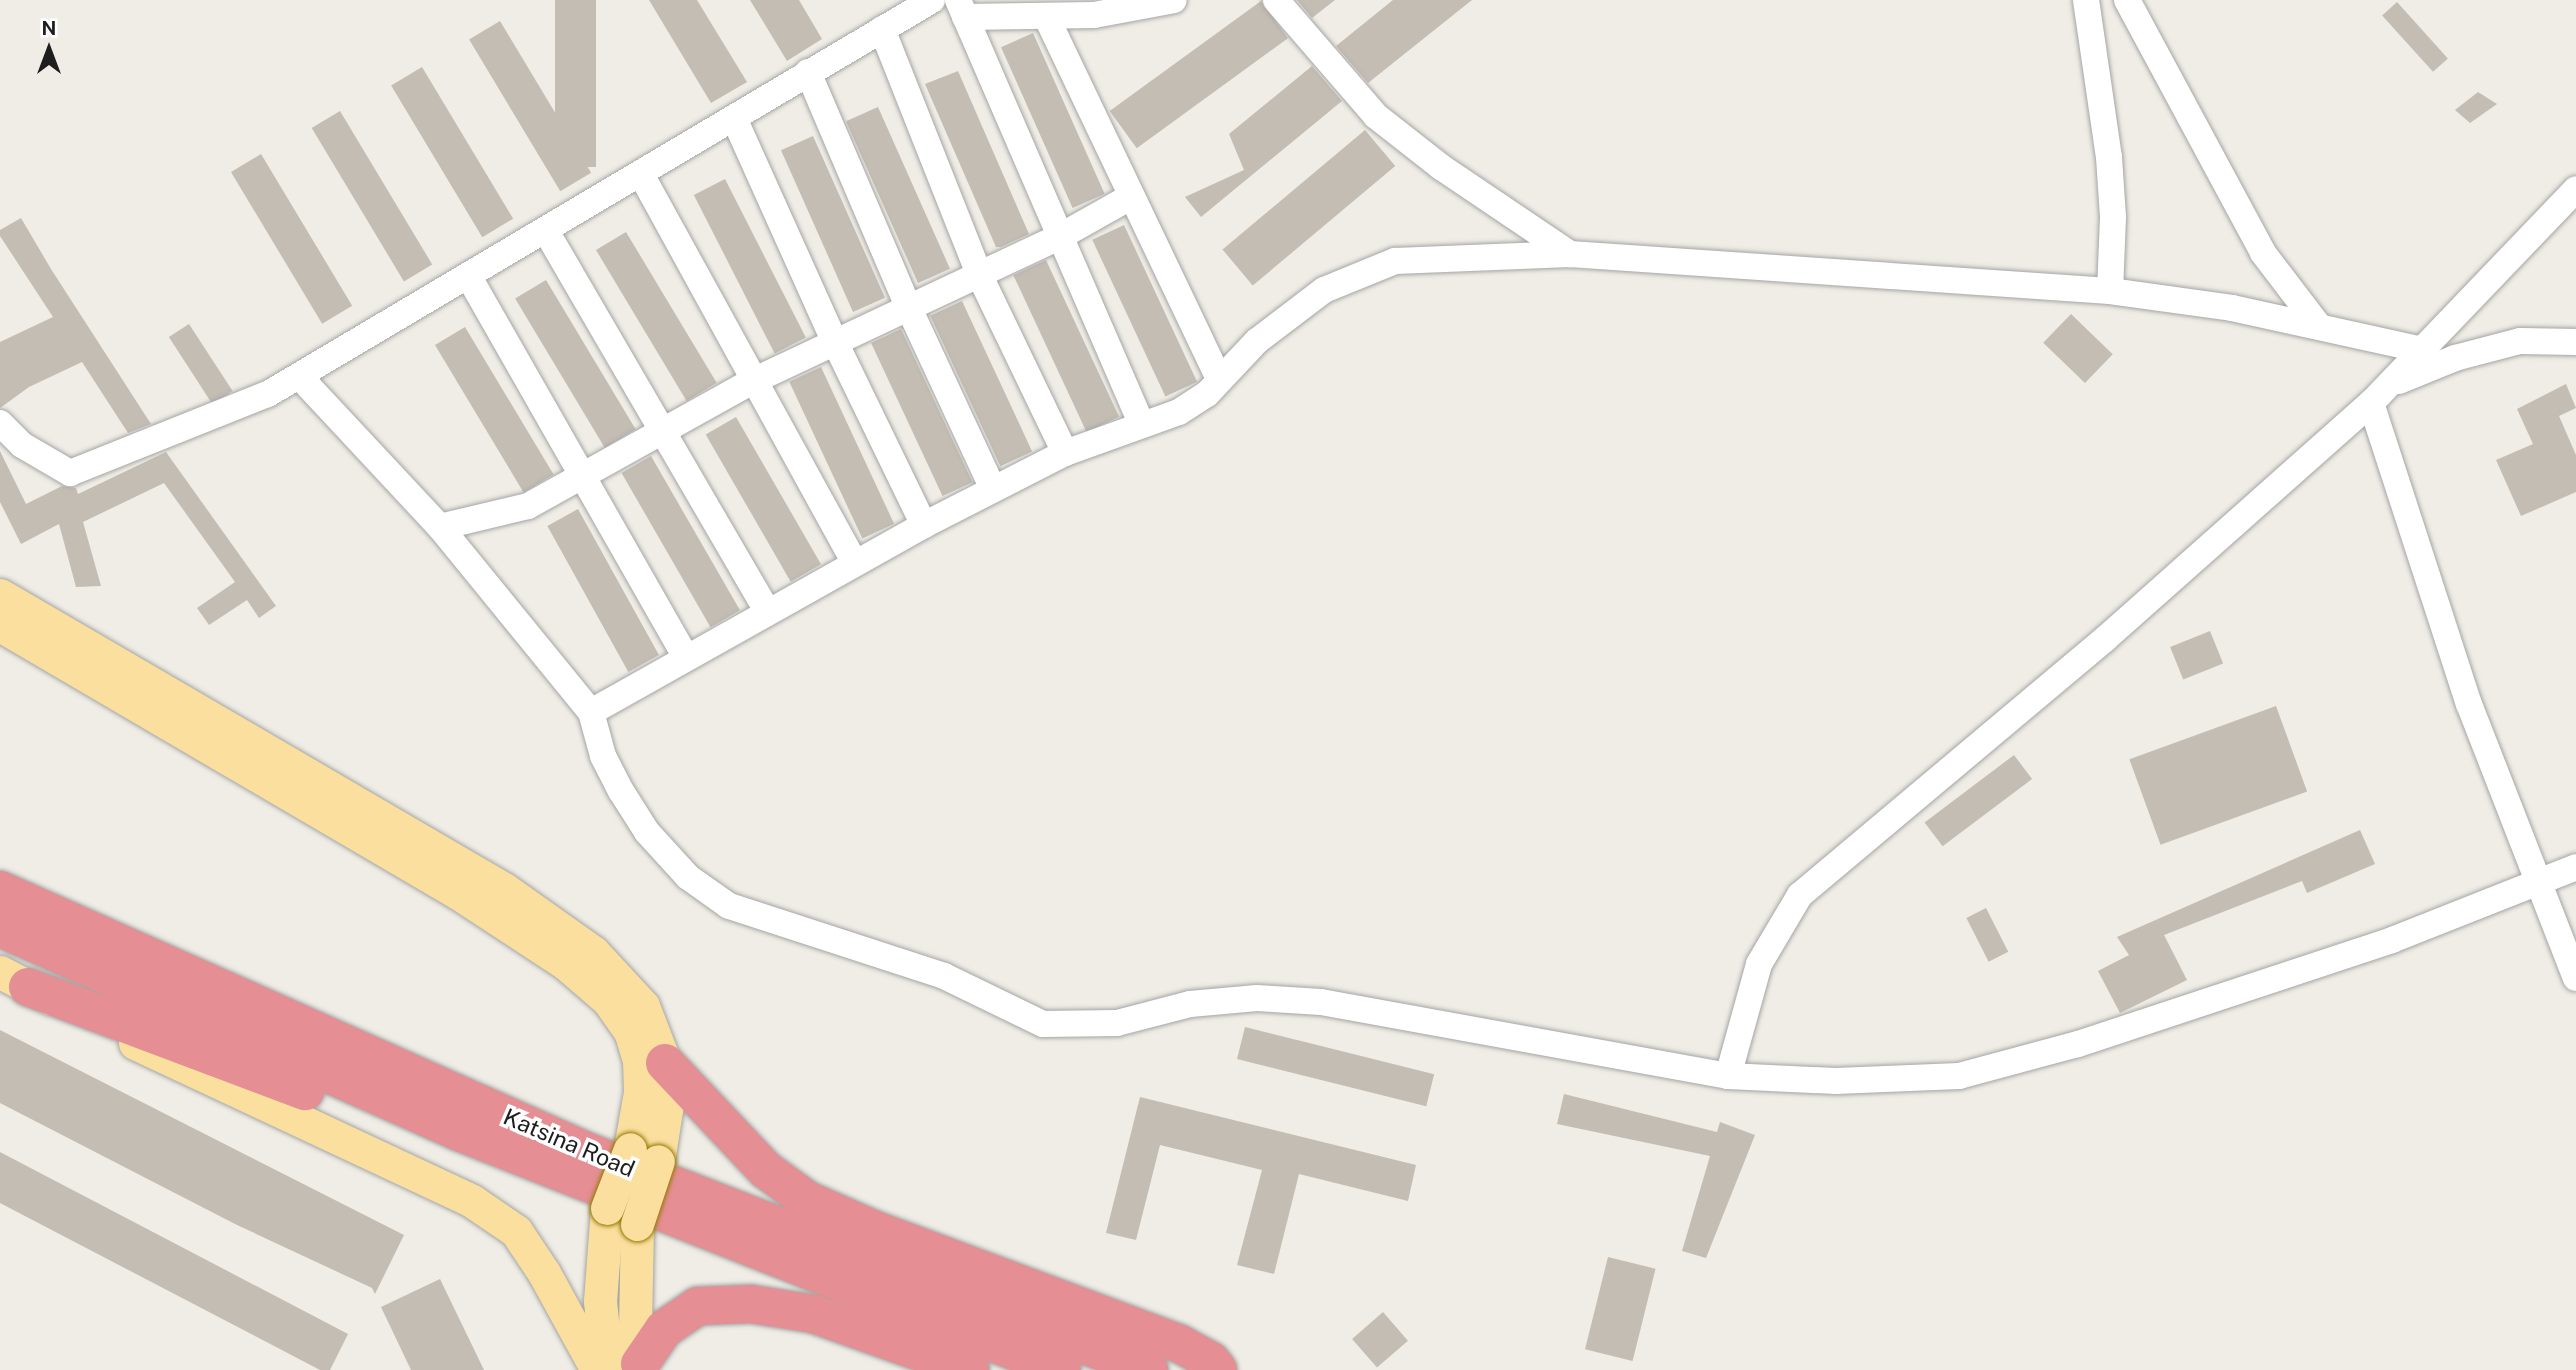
<!DOCTYPE html>
<style>
body{margin:0}
#map{position:relative;width:2576px;height:1370px;overflow:hidden;background:#efede5;font-family:"Public Sans",sans-serif}
div>[style]{position:absolute}
.building>*{inset:0;background:#c4bdb4;transform-origin:0 0}
.roads{filter:drop-shadow(0 0 2px #a5a5a5) drop-shadow(0 0 2px #a5a5a5)}
.minor>*{height:26px;margin:-13px;padding:0 13px;transform-origin:13px;border-radius:13px;background:#fff}
.major>*{height:33px;margin:-16.5px;padding:0 16.5px;transform-origin:16.5px;border-radius:16.5px;background:#fadf9f}
.highway>*{height:38px;margin:-19px;padding:0 19px;transform-origin:19px;border-radius:19px;background:#e58e93}
.bridges{filter:drop-shadow(0 0 2px #967903) drop-shadow(0 0 2px #967903)}
.major-bridge>*{height:33px;margin:-16.5px;padding:0 16.5px;transform-origin:16.5px;border-radius:16.5px;background:#fadf9f}
span{translate:-50% -50%;white-space:nowrap;text-align:center;line-height:1.15;-webkit-text-stroke:7px #fff;paint-order:stroke}
.street-label{font-size:23px;color:#1e1e1e}
.north{position:absolute;left:14px;top:14px;width:70px;height:70px;-webkit-text-stroke:5px #fff;paint-order:stroke;rotate:0deg;font-size:19px;font-weight:700;line-height:28px;text-align:center;color:#1e1e1e}
.north::after{content:'';display:block;margin:auto;width:24px;height:32px;background:#1e1e1e;clip-path:polygon(50% 0,100% 100%,50% 72%,0 100%)}
</style>
<div id="map">
<div class="building">
<div style="left:555px;top:0;width:41px;height:167px"></div>
<div style="clip-path:polygon(649px 0,697px 0,747px 82px,711px 103px)"></div>
<div style="clip-path:polygon(750px 0,799px 0,822px 39px,787px 61px)"></div>
<div style="clip-path:polygon(1297px 0,1335px 0,1312px 18px)"></div>
<div style="clip-path:polygon(1393px 0,1472px 0,1368px 83px,1336px 46px)"></div>
<div style="left:1261px;top:1px;width:46px;height:187px;rotate:54deg"></div>
<div style="left:2397px;top:2px;width:76px;height:20px;rotate:48deg"></div>
<div style="left:500px;top:21px;width:177px;height:36px;rotate:59deg"></div>
<div style="left:1033px;top:33px;width:176px;height:35px;rotate:66deg"></div>
<div style="clip-path:polygon(1312px 66px,1342px 101px,1201px 217px,1185px 197px,1244px 170px,1229px 134px)"></div>
<div style="left:422px;top:67px;width:177px;height:36px;rotate:59deg"></div>
<div style="clip-path:polygon(958px 71px,1029px 234px,1001px 247px,996px 247px,925px 84px)"></div>
<div style="clip-path:polygon(2478px 92px,2497px 104px,2470px 123px,2455px 110px)"></div>
<div style="left:878px;top:107px;width:177px;height:35px;rotate:66deg"></div>
<div style="left:340px;top:111px;width:179px;height:33px;rotate:59deg"></div>
<div style="left:1365px;top:130px;width:47px;height:186px;rotate:50deg"></div>
<div style="left:813px;top:136px;width:177px;height:35px;rotate:66deg"></div>
<div style="left:261px;top:154px;width:177px;height:35px;rotate:59deg"></div>
<div style="left:725px;top:179px;width:178px;height:35px;rotate:63deg"></div>
<div style="clip-path:polygon(21px 218px,51px 269px,151px 424px,128px 433px,82px 362px,29px 387px,0 408px,0 342px,53px 317px,0 236px,0 230px)"></div>
<div style="left:1124px;top:225px;width:173px;height:35px;rotate:65deg"></div>
<div style="left:626px;top:232px;width:176px;height:35px;rotate:59deg"></div>
<div style="left:1046px;top:260px;width:173px;height:36px;rotate:65deg"></div>
<div style="left:546px;top:280px;width:174px;height:36px;rotate:59deg"></div>
<div style="left:962px;top:301px;width:166px;height:35px;rotate:65deg"></div>
<div style="left:2071px;top:314px;width:58px;height:40px;rotate:44deg"></div>
<div style="left:189px;top:324px;width:80px;height:24px;rotate:57deg"></div>
<div style="left:465px;top:327px;width:172px;height:35px;rotate:59deg"></div>
<div style="left:901px;top:329px;width:169px;height:33px;rotate:65deg"></div>
<div style="left:821px;top:367px;width:173px;height:35px;rotate:65deg"></div>
<div style="clip-path:polygon(2566px 384px,2576px 408px,2559px 416px,2576px 455px,2576px 492px,2521px 516px,2496px 460px,2533px 444px,2517px 409px)"></div>
<div style="left:736px;top:417px;width:170px;height:35px;rotate:60deg"></div>
<div style="clip-path:polygon(0 451px,26px 504px,62px 486px,76px 488px,78px 494px,166px 452px,276px 606px,259px 618px,247px 600px,209px 625px,197px 608px,235px 582px,164px 483px,83px 522px,101px 586px,76px 587px,59px 524px,21px 544px,0 502px)"></div>
<div style="left:651px;top:456px;width:178px;height:34px;rotate:60deg"></div>
<div style="left:578px;top:509px;width:167px;height:35px;rotate:61deg"></div>
<div style="left:2210px;top:631px;width:35px;height:43px;rotate:68deg"></div>
<div style="left:2276px;top:706px;width:91px;height:156px;rotate:70deg"></div>
<div style="left:2014px;top:755px;width:30px;height:112px;rotate:53deg"></div>
<div style="clip-path:polygon(2360px 830px,2375px 864px,2307px 893px,2302px 881px,2164px 935px,2187px 980px,2120px 1013px,2098px 971px,2129px 955px,2117px 937px)"></div>
<div style="left:1986px;top:908px;width:49px;height:22px;rotate:63deg"></div>
<div style="left:1245px;top:1027px;width:195px;height:33px;rotate:14deg"></div>
<div style="clip-path:polygon(0 1030px,404px 1235px,375px 1294px,372px 1288px,235px 1224px,0 1103px)"></div>
<div style="clip-path:polygon(1564px 1094px,1717px 1132px,1720px 1122px,1755px 1135px,1706px 1258px,1682px 1251px,1710px 1156px,1557px 1124px)"></div>
<div style="clip-path:polygon(1140px 1097px,1416px 1165px,1408px 1201px,1299px 1174px,1274px 1274px,1237px 1265px,1262px 1170px,1160px 1145px,1136px 1240px,1106px 1233px)"></div>
<div style="clip-path:polygon(0 1152px,348px 1334px,330px 1370px,320px 1370px,0 1203px)"></div>
<div style="left:1608px;top:1257px;width:49px;height:95px;rotate:14deg"></div>
<div style="clip-path:polygon(440px 1279px,484px 1370px,411px 1370px,381px 1307px)"></div>
<div style="left:1383px;top:1312px;width:38px;height:41px;rotate:49deg"></div>
</div>
<div class="roads">
<div class="minor">
<div style="left:958px;top:0;width:463px;rotate:66.6deg"></div>
<div style="left:1276px;top:0;width:153px;rotate:49.2deg"></div>
<div style="left:1376px;top:116px;width:83px;rotate:38.1deg"></div>
<div style="left:1441px;top:167px;width:156px;rotate:34deg"></div>
<div style="left:2086px;top:0;width:159px;rotate:81.7deg"></div>
<div style="left:2109px;top:157px;width:60px;rotate:86.2deg"></div>
<div style="left:2113px;top:217px;width:74px;rotate:92.3deg"></div>
<div style="left:2127px;top:0;width:287px;rotate:61.7deg"></div>
<div style="left:2263px;top:253px;width:91px;rotate:52.6deg"></div>
<div style="left:1046px;top:16px;width:400px;rotate:64.5deg"></div>
<div style="left:965px;top:17px;width:129px;rotate:-0.9deg"></div>
<div style="left:1094px;top:15px;width:81px;rotate:-10.6deg"></div>
<div style="left:882px;top:29px;width:261px;rotate:68.4deg"></div>
<div style="left:978px;top:272px;width:201px;rotate:64.3deg"></div>
<div style="left:808px;top:72px;width:254px;rotate:66.9deg"></div>
<div style="left:908px;top:306px;width:202px;rotate:65.1deg"></div>
<div style="left:734px;top:118px;width:243px;rotate:65.8deg"></div>
<div style="left:834px;top:340px;width:206px;rotate:64.1deg"></div>
<div style="left:642px;top:176px;width:442px;rotate:61.2deg"></div>
<div style="left:546px;top:231px;width:441px;rotate:59.8deg"></div>
<div style="left:469px;top:277px;width:438px;rotate:60.3deg"></div>
<div style="left:299px;top:376px;width:207px;rotate:47deg"></div>
<div style="left:440px;top:527px;width:239px;rotate:50.8deg"></div>
<div style="left:591px;top:712px;width:46px;rotate:74.7deg"></div>
<div style="left:603px;top:756px;width:39px;rotate:63deg"></div>
<div style="left:621px;top:791px;width:49px;rotate:57.6deg"></div>
<div style="left:647px;top:832px;width:61px;rotate:47.7deg"></div>
<div style="left:688px;top:877px;width:50px;rotate:35.3deg"></div>
<div style="left:729px;top:906px;width:226px;rotate:18deg"></div>
<div style="left:944px;top:976px;width:110px;rotate:25.9deg"></div>
<div style="left:1043px;top:1024px;width:74px;rotate:-0.8deg"></div>
<div style="left:1117px;top:1023px;width:75px;rotate:-14.6deg"></div>
<div style="left:1190px;top:1004px;width:67px;rotate:-5.1deg"></div>
<div style="left:1257px;top:998px;width:64px;rotate:3.6deg"></div>
<div style="left:1321px;top:1002px;width:414px;rotate:10.3deg"></div>
<div style="left:1728px;top:1076px;width:108px;rotate:2.7deg"></div>
<div style="left:1836px;top:1081px;width:123px;rotate:-2.3deg"></div>
<div style="left:1959px;top:1076px;width:123px;rotate:-15.1deg"></div>
<div style="left:2078px;top:1044px;width:331px;rotate:-18.3deg"></div>
<div style="left:2392px;top:940px;width:198px;rotate:-21.6deg"></div>
<div style="left:2399px;top:381px;width:61px;rotate:-22.3deg"></div>
<div style="left:2455px;top:358px;width:67px;rotate:-14.7deg"></div>
<div style="left:2520px;top:341px;width:56px;rotate:1deg"></div>
<div style="left:2371px;top:403px;width:317px;rotate:72deg"></div>
<div style="left:2469px;top:704px;width:294px;rotate:68.7deg"></div>
<div style="left:0;top:423px;width:31px;rotate:45deg"></div>
<div style="left:22px;top:445px;width:56px;rotate:30.3deg"></div>
<div style="left:70px;top:473px;width:213px;rotate:-21.8deg"></div>
<div style="left:268px;top:394px;width:772px;rotate:-30.68deg"></div>
<div style="left:440px;top:527px;width:90px;rotate:-13.4deg"></div>
<div style="left:528px;top:506px;width:257px;rotate:-29.1deg"></div>
<div style="left:753px;top:381px;width:340px;rotate:-25.2deg"></div>
<div style="left:1061px;top:236px;width:81px;rotate:-29.4deg"></div>
<div style="left:591px;top:712px;width:382px;rotate:-29.3deg"></div>
<div style="left:924px;top:525px;width:158px;rotate:-27.1deg"></div>
<div style="left:1065px;top:453px;width:121px;rotate:-19.8deg"></div>
<div style="left:1179px;top:412px;width:33px;rotate:-33deg"></div>
<div style="left:1207px;top:394px;width:73px;rotate:-46.7deg"></div>
<div style="left:1257px;top:341px;width:84px;rotate:-37.3deg"></div>
<div style="left:1324px;top:290px;width:77px;rotate:-22.2deg"></div>
<div style="left:1395px;top:261px;width:175px;rotate:-2.3deg"></div>
<div style="left:1570px;top:254px;width:541px;rotate:3.92deg"></div>
<div style="left:2110px;top:291px;width:123px;rotate:7.9deg"></div>
<div style="left:2232px;top:308px;width:196px;rotate:12.4deg"></div>
<div style="left:1728px;top:1076px;width:116px;rotate:-74.5deg"></div>
<div style="left:1759px;top:964px;width:80px;rotate:-59.3deg"></div>
<div style="left:1800px;top:895px;width:398px;rotate:-40deg"></div>
<div style="left:2105px;top:639px;width:356px;rotate:-41.6deg"></div>
<div style="left:2371px;top:403px;width:296px;rotate:-46.2deg"></div>
</div>
<div class="major">
<div style="left:0;top:595px;width:583px;rotate:30.26deg"></div>
<div style="left:504px;top:889px;width:109px;rotate:35.3deg"></div>
<div style="left:593px;top:952px;width:74px;rotate:47.2deg"></div>
<div style="left:643px;top:1006px;width:61px;rotate:68.9deg"></div>
<div style="left:665px;top:1063px;width:29px;rotate:82deg"></div>
<div style="left:669px;top:1092px;width:70px;rotate:99.1deg"></div>
<div style="left:0;top:625px;width:531px;rotate:30.33deg"></div>
<div style="left:458px;top:893px;width:128px;rotate:33.2deg"></div>
<div style="left:565px;top:963px;width:57px;rotate:40.7deg"></div>
<div style="left:608px;top:1000px;width:38px;rotate:55deg"></div>
<div style="left:630px;top:1031px;width:31px;rotate:73deg"></div>
<div style="left:639px;top:1061px;width:31px;rotate:88deg"></div>
<div style="left:640px;top:1092px;width:58px;rotate:100deg"></div>
<div style="left:0;top:972px;width:56px;rotate:27.5deg"></div>
<div style="left:135px;top:1043px;width:372px;rotate:25.1deg"></div>
<div style="left:472px;top:1201px;width:53px;rotate:34.3deg"></div>
<div style="left:516px;top:1231px;width:50px;rotate:56.3deg"></div>
<div style="left:544px;top:1273px;width:111px;rotate:61.3deg"></div>
<div style="left:607px;top:1208px;width:93px;rotate:94.3deg"></div>
<div style="left:600px;top:1301px;width:69px;rotate:84.2deg"></div>
<div style="left:637px;top:1224px;width:103px;rotate:91.1deg"></div>
<div style="left:635px;top:1327px;width:43px;rotate:83.4deg"></div>
</div>
<div class="highway">
<div style="left:0;top:890px;width:644px;rotate:24.02deg"></div>
<div style="left:588px;top:1152px;width:602px;rotate:21.24deg"></div>
<div style="left:0;top:928px;width:500px;rotate:23.95deg"></div>
<div style="left:457px;top:1131px;width:650px;rotate:21.56deg"></div>
<div style="left:28px;top:987px;width:296px;rotate:20.6deg"></div>
<div style="left:665px;top:1063px;width:147px;rotate:46.7deg"></div>
<div style="left:766px;top:1170px;width:51px;rotate:36.2deg"></div>
<div style="left:807px;top:1200px;width:74px;rotate:23.8deg"></div>
<div style="left:875px;top:1230px;width:326px;rotate:20.5deg"></div>
<div style="left:1180px;top:1344px;width:35px;rotate:29deg"></div>
<div style="left:1211px;top:1361px;width:11px;rotate:52deg"></div>
<div style="left:640px;top:1364px;width:42px;rotate:-55.6deg"></div>
<div style="left:664px;top:1329px;width:41px;rotate:-34.1deg"></div>
<div style="left:698px;top:1306px;width:53px;rotate:-2.2deg"></div>
<div style="left:751px;top:1304px;width:64px;rotate:9deg"></div>
<div style="left:814px;top:1314px;width:166px;rotate:19.7deg"></div>
</div>
</div>
<div class="bridges">
<div class="major-bridge">
<div style="left:607px;top:1208px;width:63px;rotate:-68.7deg"></div>
<div style="left:637px;top:1224px;width:66px;rotate:-71.6deg"></div>
</div>
</div>
<div class="street-label">
<span style="left:569px;top:1143px;rotate:23deg">Katsina Road</span>
</div>
<div class="north">N</div>
</div>
